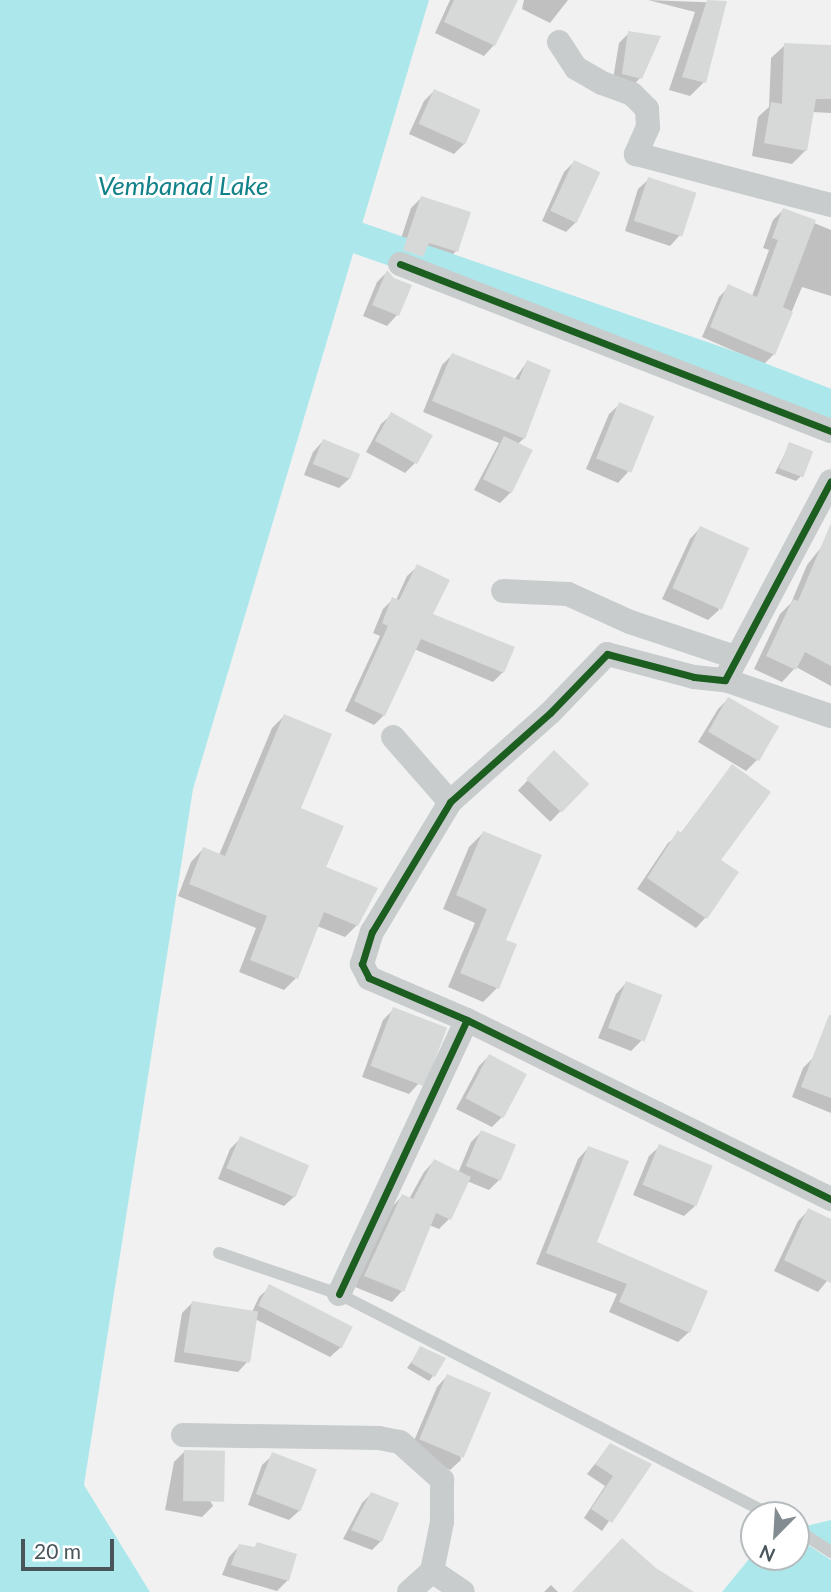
<!DOCTYPE html>
<style>
body{margin:0}
#map{position:relative;width:831px;height:1592px;overflow:hidden;background:#f1f1f1;font-family:Lato,sans-serif}
div>[style]{position:absolute}
.water>*{inset:0;background:#ace8eb}
.shadow>*{inset:0;background:#0003;transform-origin:0 0}
.canal>*{height:32px;margin:-16px;padding:0 16px;transform-origin:16px;border-radius:16px;background:#ace8eb}
.building>*{inset:0;background:#d7d9d9;transform-origin:0 0}
.lane>*{height:12px;margin:-6px;padding:0 6px;transform-origin:6px;border-radius:6px;background:#c8cccd}
.street>*{height:24px;margin:-12px;padding:0 12px;transform-origin:12px;border-radius:12px;background:#c8cccd}
.cycleway>*{height:7px;margin:-3.5px;padding:0 3.5px;transform-origin:3.5px;border-radius:3.5px;background:#1b5e20}
span{translate:-50% -50%;white-space:nowrap;text-align:center;line-height:1.15;-webkit-text-stroke:6px #fff;paint-order:stroke}
.water-label{font-size:26px;color:#118289;font-style:italic}
.north{position:absolute;left:740px;top:1501px;width:70px;height:70px;box-sizing:border-box;background:#fff;border:2px solid #b6bbbe;border-radius:50%;rotate:204deg;font-size:19px;font-weight:700;line-height:28px;text-align:center;color:#48565c}
.north::after{content:'';display:block;margin:auto;width:24px;height:32px;background:#838c90;clip-path:polygon(50% 0,100% 100%,50% 72%,0 100%)}
.scale{position:absolute;left:21px;top:1539px;width:93px;height:32px;box-sizing:border-box;border:4px solid #48565c;border-top:0;padding-left:9px;font-size:21px;line-height:24px;white-space:nowrap;color:#48565c;-webkit-text-stroke:5px #fff;paint-order:stroke}
</style>
<div id="map">
<div class="water">
<div style="clip-path:polygon(0 0,429px 0,193px 789px,84px 1485px,150px 1592px,0 1592px)"></div>
<div style="clip-path:polygon(831px 1520px,831px 1545px,802px 1527px)"></div>
<div style="clip-path:polygon(796px 1537px,831px 1560px,831px 1592px,722px 1592px,754px 1553px,754px 1557px,796px 1557px)"></div>
</div>
<div class="shadow">
<div style="clip-path:polygon(450px 0,516px 0,494px 45px,484px 56px,435px 33px)"></div>
<div style="clip-path:polygon(524px 0,568px 0,550px 23px,522px 9px)"></div>
<div style="clip-path:polygon(648px 0,725px 3px,704px 82px,690px 96px,669px 90px,695px 12px)"></div>
<div style="clip-path:polygon(629px 33px,640px 78px,630px 89px,612px 85px,619px 43px)"></div>
<div style="clip-path:polygon(785px 45px,831px 47px,831px 113px,812px 112px,806px 150px,792px 164px,752px 156px,758px 117px,769px 107px,771px 58px)"></div>
<div style="clip-path:polygon(434px 91px,464px 144px,454px 154px,409px 134px,424px 101px)"></div>
<div style="clip-path:polygon(574px 162px,576px 222px,566px 232px,542px 221px,564px 172px)"></div>
<div style="clip-path:polygon(649px 179px,694px 194px,680px 235px,670px 246px,625px 231px,638px 189px)"></div>
<div style="clip-path:polygon(421px 198px,456px 251px,446px 262px,423px 254px,411px 267px,394px 260px,411px 208px)"></div>
<div style="clip-path:polygon(783px 210px,831px 230px,831px 296px,802px 287px,774px 354px,764px 364px,702px 337px,719px 297px,729px 287px,752px 296px,769px 250px,763px 248px,773px 220px)"></div>
<div style="clip-path:polygon(387px 272px,397px 315px,387px 326px,363px 316px,377px 282px)"></div>
<div style="clip-path:polygon(452px 355px,514px 380px,527px 362px,524px 438px,518px 444px,511px 492px,500px 503px,474px 490px,499px 443px,423px 412px,442px 365px)"></div>
<div style="clip-path:polygon(620px 404px,628px 472px,618px 483px,586px 469px,609px 414px)"></div>
<div style="clip-path:polygon(392px 414px,415px 463px,405px 473px,366px 452px,381px 424px)"></div>
<div style="clip-path:polygon(323px 441px,350px 478px,339px 488px,304px 475px,313px 452px)"></div>
<div style="clip-path:polygon(790px 444px,801px 476px,796px 481px,775px 473px)"></div>
<div style="clip-path:polygon(700px 528px,719px 610px,708px 620px,662px 599px,690px 539px)"></div>
<div style="clip-path:polygon(831px 535px,831px 686px,796px 667px,782px 682px,754px 669px,780px 614px,791px 603px,807px 565px)"></div>
<div style="clip-path:polygon(417px 567px,431px 615px,503px 672px,493px 682px,414px 649px,384px 715px,374px 725px,345px 711px,380px 636px,373px 633px,383px 609px,393px 599px,396px 600px,407px 576px)"></div>
<div style="clip-path:polygon(728px 699px,757px 760px,746px 771px,698px 742px,718px 709px)"></div>
<div style="clip-path:polygon(284px 716px,299px 809px,324px 868px,357px 925px,345px 937px,317px 926px,296px 978px,284px 990px,239px 972px,256px 928px,178px 896px,191px 862px,203px 849px,219px 855px,272px 728px)"></div>
<div style="left:554px;top:753px;width:45px;height:52px;rotate:44deg"></div>
<div style="clip-path:polygon(732px 766px,719px 860px,706px 917px,696px 928px,637px 889px,668px 843px,680px 834px)"></div>
<div style="clip-path:polygon(483px 833px,497px 988px,483px 1002px,448px 987px,475px 923px,443px 909px,469px 847px)"></div>
<div style="clip-path:polygon(626px 983px,641px 1041px,631px 1051px,598px 1038px,616px 994px)"></div>
<div style="clip-path:polygon(394px 1009px,419px 1083px,409px 1094px,362px 1077px,383px 1020px)"></div>
<div style="clip-path:polygon(489px 1056px,502px 1117px,492px 1127px,456px 1109px,479px 1066px)"></div>
<div style="clip-path:polygon(814px 1057px,831px 1063px,831px 1113px,792px 1097px,803px 1068px)"></div>
<div style="clip-path:polygon(481px 1132px,499px 1180px,489px 1190px,467px 1181px,449px 1219px,439px 1229px,429px 1225px,402px 1291px,392px 1302px,355px 1287px,392px 1207px,402px 1196px,409px 1199px,424px 1172px,434px 1161px,458px 1173px,471px 1142px)"></div>
<div style="clip-path:polygon(241px 1138px,295px 1196px,284px 1206px,218px 1179px,230px 1149px)"></div>
<div style="clip-path:polygon(660px 1146px,695px 1206px,684px 1216px,633px 1195px,649px 1156px)"></div>
<div style="clip-path:polygon(588px 1148px,595px 1243px,689px 1332px,678px 1342px,609px 1312px,617px 1294px,536px 1264px,578px 1159px)"></div>
<div style="clip-path:polygon(809px 1210px,831px 1221px,831px 1276px,818px 1292px,774px 1271px,798px 1221px)"></div>
<div style="clip-path:polygon(270px 1287px,341px 1347px,330px 1357px,255px 1319px,248px 1361px,238px 1372px,174px 1362px,182px 1313px,192px 1303px,252px 1312px,259px 1297px)"></div>
<div style="clip-path:polygon(421px 1348px,433px 1376px,429px 1381px,407px 1368px)"></div>
<div style="clip-path:polygon(447px 1376px,461px 1460px,450px 1470px,410px 1450px,437px 1387px)"></div>
<div style="clip-path:polygon(610px 1445px,649px 1465px,602px 1531px,584px 1518px,605px 1486px,587px 1474px)"></div>
<div style="clip-path:polygon(184px 1452px,213px 1506px,202px 1517px,165px 1510px,174px 1462px)"></div>
<div style="clip-path:polygon(273px 1455px,300px 1510px,289px 1520px,248px 1505px,262px 1465px)"></div>
<div style="clip-path:polygon(371px 1494px,381px 1541px,372px 1550px,343px 1539px,362px 1503px)"></div>
<div style="clip-path:polygon(257px 1544px,288px 1580px,277px 1591px,222px 1575px,229px 1557px,239px 1546px,254px 1548px)"></div>
<div style="clip-path:polygon(551px 1585px,558px 1592px,544px 1592px)"></div>
</div>
<div class="canal">
<div style="left:358px;top:238px;width:400px;rotate:19.1deg"></div>
<div style="left:736px;top:369px;width:102px;rotate:21.3deg"></div>
</div>
<div class="building">
<div style="clip-path:polygon(454px 0,518px 0,495px 46px,444px 22px)"></div>
<div style="clip-path:polygon(707px 0,727px 1px,706px 83px,682px 77px)"></div>
<div style="clip-path:polygon(628px 31px,661px 36px,642px 79px,622px 74px)"></div>
<div style="clip-path:polygon(784px 43px,831px 45px,831px 99px,816px 99px,807px 151px,764px 143px,771px 102px,782px 104px)"></div>
<div style="left:434px;top:89px;width:51px;height:38px;rotate:24deg"></div>
<div style="left:574px;top:160px;width:29px;height:56px;rotate:25deg"></div>
<div style="left:648px;top:177px;width:51px;height:46px;rotate:18deg"></div>
<div style="clip-path:polygon(421px 196px,471px 212px,458px 252px,429px 243px,423px 257px,403px 250px)"></div>
<div style="clip-path:polygon(783px 208px,816px 220px,783px 307px,793px 312px,775px 355px,710px 327px,728px 284px,757px 297px,778px 240px,772px 238px)"></div>
<div style="clip-path:polygon(387px 270px,394px 278px,412px 285px,399px 316px,372px 305px)"></div>
<div style="clip-path:polygon(452px 353px,519px 380px,527px 360px,551px 370px,525px 439px,432px 401px)"></div>
<div style="left:619px;top:402px;width:38px;height:61px;rotate:22deg"></div>
<div style="left:391px;top:412px;width:48px;height:33px;rotate:29deg"></div>
<div style="left:504px;top:436px;width:32px;height:48px;rotate:26deg"></div>
<div style="left:323px;top:439px;width:40px;height:27px;rotate:22deg"></div>
<div style="left:789px;top:442px;width:26px;height:28px;rotate:21deg"></div>
<div style="clip-path:polygon(831px 523px,831px 666px,805px 652px,796px 670px,766px 656px,793px 599px,798px 601px)"></div>
<div style="left:700px;top:526px;width:54px;height:68px;rotate:24deg"></div>
<div style="clip-path:polygon(417px 564px,450px 580px,433px 614px,515px 647px,504px 673px,421px 639px,385px 716px,354px 701px,388px 626px,382px 623px,392px 597px,399px 600px)"></div>
<div style="left:728px;top:697px;width:59px;height:40px;rotate:30deg"></div>
<div style="clip-path:polygon(284px 714px,332px 734px,301px 808px,344px 826px,326px 867px,378px 888px,358px 926px,324px 912px,298px 979px,250px 960px,267px 916px,189px 884px,203px 847px,225px 856px)"></div>
<div style="left:554px;top:750px;width:49px;height:40px;rotate:44deg"></div>
<div style="clip-path:polygon(732px 764px,771px 792px,721px 860px,739px 872px,707px 919px,647px 878px,678px 830px,681px 833px)"></div>
<div style="clip-path:polygon(483px 831px,542px 855px,506px 940px,517px 944px,499px 989px,460px 973px,487px 909px,456px 895px)"></div>
<div style="left:626px;top:981px;width:39px;height:50px;rotate:21deg"></div>
<div style="left:393px;top:1007px;width:58px;height:63px;rotate:21deg"></div>
<div style="clip-path:polygon(829px 1015px,831px 1015px,831px 1098px,801px 1087px)"></div>
<div style="left:489px;top:1054px;width:43px;height:50px;rotate:28deg"></div>
<div style="left:481px;top:1130px;width:38px;height:39px;rotate:23deg"></div>
<div style="left:240px;top:1136px;width:75px;height:35px;rotate:23deg"></div>
<div style="left:659px;top:1144px;width:58px;height:44px;rotate:22deg"></div>
<div style="clip-path:polygon(588px 1146px,629px 1161px,597px 1242px,708px 1291px,690px 1333px,619px 1302px,627px 1284px,546px 1253px)"></div>
<div style="clip-path:polygon(434px 1159px,471px 1177px,451px 1220px,436px 1213px,404px 1292px,364px 1276px,402px 1194px,413px 1199px)"></div>
<div style="clip-path:polygon(808px 1208px,831px 1219px,831px 1283px,784px 1260px)"></div>
<div style="left:269px;top:1284px;width:94px;height:24px;rotate:27deg"></div>
<div style="left:192px;top:1301px;width:67px;height:52px;rotate:9deg"></div>
<div style="clip-path:polygon(420px 1346px,446px 1358px,435px 1377px,411px 1363px)"></div>
<div style="left:447px;top:1374px;width:48px;height:71px;rotate:23deg"></div>
<div style="clip-path:polygon(610px 1443px,652px 1464px,612px 1523px,591px 1509px,613px 1476px,595px 1464px)"></div>
<div style="left:184px;top:1450px;width:41px;height:51px;rotate:1deg"></div>
<div style="left:272px;top:1452px;width:48px;height:45px;rotate:21deg"></div>
<div style="clip-path:polygon(371px 1492px,399px 1503px,382px 1542px,351px 1530px)"></div>
<div style="clip-path:polygon(622px 1538px,656px 1568px,694px 1592px,572px 1592px)"></div>
<div style="clip-path:polygon(257px 1542px,297px 1554px,289px 1581px,231px 1565px,239px 1544px,255px 1547px)"></div>
</div>
<div class="lane">
<div style="left:219px;top:1253px;width:127px;rotate:18.9deg"></div>
<div style="left:339px;top:1294px;width:484px;rotate:27.1deg"></div>
<div style="left:796px;top:1529px;width:42px;rotate:33.3deg"></div>
</div>
<div class="street">
<div style="left:559px;top:42px;width:31px;rotate:57deg"></div>
<div style="left:576px;top:68px;width:30px;rotate:30deg"></div>
<div style="left:602px;top:83px;width:32px;rotate:20deg"></div>
<div style="left:632px;top:94px;width:21px;rotate:45deg"></div>
<div style="left:647px;top:109px;width:18px;rotate:87deg"></div>
<div style="left:648px;top:127px;width:30px;rotate:114deg"></div>
<div style="left:636px;top:154px;width:202px;rotate:14.7deg"></div>
<div style="left:400px;top:264px;width:462px;rotate:21.2deg"></div>
<div style="left:503px;top:591px;width:65px;rotate:2.6deg"></div>
<div style="left:568px;top:594px;width:68px;rotate:24.3deg"></div>
<div style="left:630px;top:622px;width:111px;rotate:18.4deg"></div>
<div style="left:725px;top:680px;width:112px;rotate:18.8deg"></div>
<div style="left:393px;top:737px;width:86px;rotate:48.8deg"></div>
<div style="left:467px;top:1020px;width:406px;rotate:26.2deg"></div>
<div style="left:339px;top:1294px;width:302px;rotate:-65deg"></div>
<div style="left:467px;top:1020px;width:107px;rotate:-156.8deg"></div>
<div style="left:369px;top:978px;width:16px;rotate:-117deg"></div>
<div style="left:362px;top:964px;width:34px;rotate:-73deg"></div>
<div style="left:372px;top:932px;width:152px;rotate:-59deg"></div>
<div style="left:450px;top:802px;width:134px;rotate:-41.7deg"></div>
<div style="left:550px;top:713px;width:82px;rotate:-46deg"></div>
<div style="left:607px;top:654px;width:90px;rotate:14.8deg"></div>
<div style="left:694px;top:677px;width:31px;rotate:6deg"></div>
<div style="left:725px;top:680px;width:225px;rotate:-62deg"></div>
<div style="left:183px;top:1435px;width:196px;rotate:0.9deg"></div>
<div style="left:379px;top:1438px;width:21px;rotate:11deg"></div>
<div style="left:400px;top:1442px;width:57px;rotate:42.1deg"></div>
<div style="left:442px;top:1480px;width:42px;rotate:90deg"></div>
<div style="left:442px;top:1522px;width:50px;rotate:101.5deg"></div>
<div style="left:409px;top:1592px;width:31px;rotate:-42deg"></div>
<div style="left:432px;top:1571px;width:37px;rotate:34deg"></div>
</div>
<div class="cycleway">
<div style="left:400px;top:264px;width:462px;rotate:21.2deg"></div>
<div style="left:467px;top:1020px;width:406px;rotate:26.2deg"></div>
<div style="left:339px;top:1294px;width:302px;rotate:-65deg"></div>
<div style="left:467px;top:1020px;width:107px;rotate:-156.8deg"></div>
<div style="left:369px;top:978px;width:16px;rotate:-117deg"></div>
<div style="left:362px;top:964px;width:34px;rotate:-73deg"></div>
<div style="left:372px;top:932px;width:152px;rotate:-59deg"></div>
<div style="left:450px;top:802px;width:134px;rotate:-41.7deg"></div>
<div style="left:550px;top:713px;width:82px;rotate:-46deg"></div>
<div style="left:607px;top:654px;width:90px;rotate:14.8deg"></div>
<div style="left:694px;top:677px;width:31px;rotate:6deg"></div>
<div style="left:725px;top:680px;width:225px;rotate:-62deg"></div>
</div>
<div class="water-label">
<span style="left:183px;top:186px">Vembanad Lake</span>
</div>
<div class="north">N</div>
<div class="scale">20 m</div>
</div>
